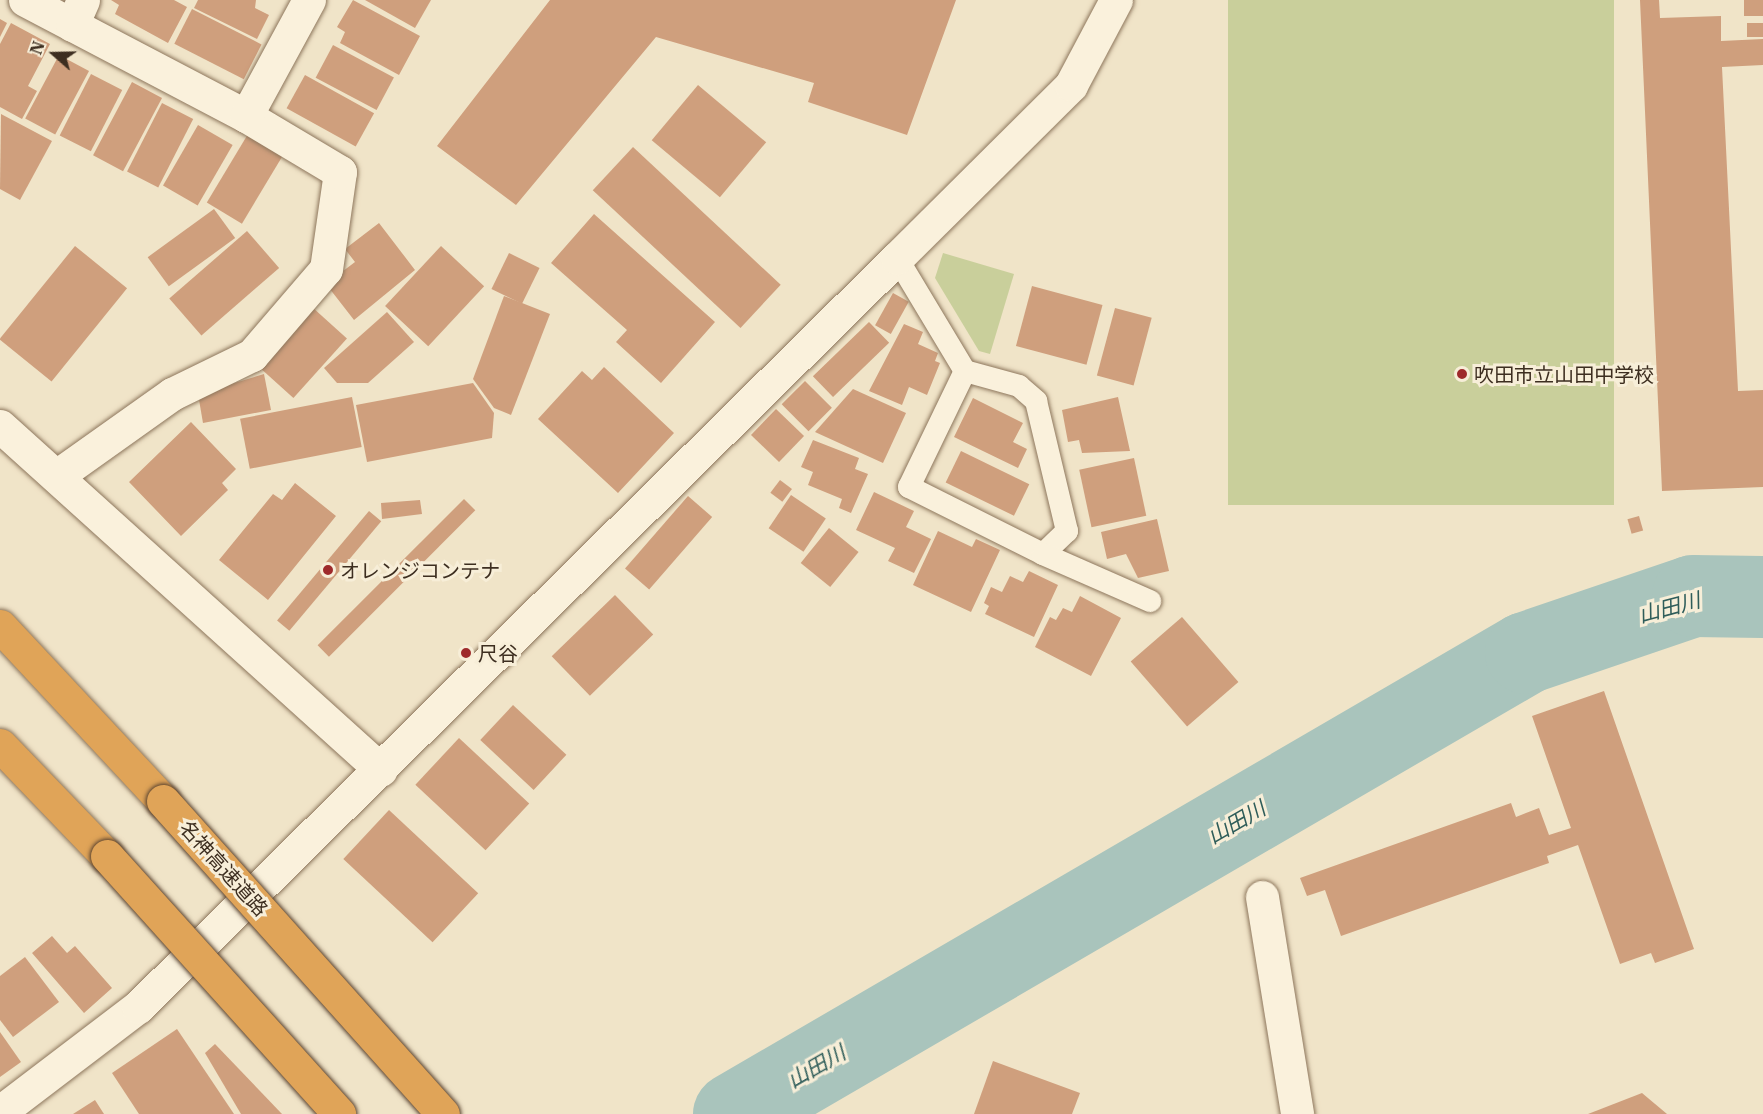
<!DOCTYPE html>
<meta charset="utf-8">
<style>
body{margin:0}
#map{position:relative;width:1763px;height:1114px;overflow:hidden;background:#f0e4c8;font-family:"IBM Plex Serif","Noto Sans JP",serif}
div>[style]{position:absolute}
.green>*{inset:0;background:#c9cf9b;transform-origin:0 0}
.river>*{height:82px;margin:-41px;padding:0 41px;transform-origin:41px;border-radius:41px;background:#a9c4bc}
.building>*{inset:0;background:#cf9f7d;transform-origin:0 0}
.roads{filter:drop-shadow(0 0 2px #8d765c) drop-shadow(0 0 2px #8d765c)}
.service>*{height:22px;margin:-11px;padding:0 11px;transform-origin:11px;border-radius:11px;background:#faf1dc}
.minor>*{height:33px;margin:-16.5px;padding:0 16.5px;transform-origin:16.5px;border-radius:16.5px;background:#faf1dc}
.tertiary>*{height:33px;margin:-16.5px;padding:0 16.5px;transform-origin:16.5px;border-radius:16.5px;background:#faf1dc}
.motorway>*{height:33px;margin:-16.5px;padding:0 16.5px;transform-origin:16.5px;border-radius:16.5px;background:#e0a458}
.bridges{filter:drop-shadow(0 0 2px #5b4430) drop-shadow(0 0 2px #5b4430)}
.motorway-bridge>*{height:33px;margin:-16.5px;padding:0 16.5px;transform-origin:16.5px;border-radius:16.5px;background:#e0a458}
.dots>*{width:16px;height:16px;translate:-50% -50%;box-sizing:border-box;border:3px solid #f7eed8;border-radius:50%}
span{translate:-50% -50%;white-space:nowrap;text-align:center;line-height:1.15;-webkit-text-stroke:6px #f7eed8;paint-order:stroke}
.poi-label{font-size:20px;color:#3d2e20}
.left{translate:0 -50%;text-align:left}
.street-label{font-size:20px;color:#3d2e20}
.water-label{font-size:21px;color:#2f5d5a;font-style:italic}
.north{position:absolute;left:24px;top:24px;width:60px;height:60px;-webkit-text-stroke:4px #f7eed8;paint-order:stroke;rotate:290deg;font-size:16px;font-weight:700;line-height:24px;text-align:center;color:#3d2e20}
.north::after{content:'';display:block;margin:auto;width:21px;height:27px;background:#3d2e20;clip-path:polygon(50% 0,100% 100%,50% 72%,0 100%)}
</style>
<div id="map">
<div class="green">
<div style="left:1228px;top:0;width:386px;height:505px"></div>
<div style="clip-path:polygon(943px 253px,1014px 274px,990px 354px,979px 351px,935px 278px)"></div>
</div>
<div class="river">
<div style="left:734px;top:1114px;width:916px;rotate:-30.2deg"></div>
<div style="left:1526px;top:653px;width:176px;rotate:-18.8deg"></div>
<div style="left:1693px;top:596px;width:70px;rotate:0.8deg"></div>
</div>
<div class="building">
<div style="clip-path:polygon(111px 0,174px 0,187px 7px,168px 43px,115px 14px,119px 5px)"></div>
<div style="clip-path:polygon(198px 0,256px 0,255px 8px,269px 15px,257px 39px,194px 8px)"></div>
<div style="clip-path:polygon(353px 0,420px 36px,399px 75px,340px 43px,345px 32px,337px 27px)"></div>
<div style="clip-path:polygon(365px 0,431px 0,415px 28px)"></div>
<div style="clip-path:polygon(550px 0,956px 0,907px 135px,808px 102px,814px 83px,656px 37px,516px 205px,437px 146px)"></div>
<div style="clip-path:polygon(1640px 0,1659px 0,1660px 18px,1721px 16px,1721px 41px,1763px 39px,1763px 65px,1722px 67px,1738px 391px,1763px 390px,1763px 487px,1662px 491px)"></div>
<div style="left:1763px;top:0;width:16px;height:19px;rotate:90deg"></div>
<div style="left:192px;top:9px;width:78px;height:39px;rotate:27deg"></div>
<div style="clip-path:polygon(0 19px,7px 23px,0 37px)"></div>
<div style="clip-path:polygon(11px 23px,50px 44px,28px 86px,37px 91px,22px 119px,0 107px,0 44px)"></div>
<div style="left:1747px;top:23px;width:16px;height:14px"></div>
<div style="left:333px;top:45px;width:69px;height:37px;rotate:28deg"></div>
<div style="left:59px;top:55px;width:34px;height:72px;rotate:28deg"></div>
<div style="left:91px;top:74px;width:35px;height:69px;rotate:27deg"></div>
<div style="left:305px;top:75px;width:79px;height:38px;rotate:29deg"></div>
<div style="left:132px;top:82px;width:34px;height:83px;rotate:28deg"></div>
<div style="left:698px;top:85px;width:89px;height:72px;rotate:40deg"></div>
<div style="left:162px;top:103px;width:35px;height:77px;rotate:27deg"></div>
<div style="clip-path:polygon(1px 114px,52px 141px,20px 200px,0 189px)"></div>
<div style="left:198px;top:125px;width:40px;height:70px;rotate:30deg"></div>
<div style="left:248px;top:134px;width:41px;height:80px;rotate:31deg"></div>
<div style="left:633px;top:147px;width:202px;height:59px;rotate:43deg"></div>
<div style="left:214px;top:209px;width:36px;height:82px;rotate:54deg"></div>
<div style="clip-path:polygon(594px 214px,715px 322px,661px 383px,616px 342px,627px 330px,551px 263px)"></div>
<div style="clip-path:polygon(379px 223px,415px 270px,354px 320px,326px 284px,355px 262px,345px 249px)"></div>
<div style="left:247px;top:231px;width:49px;height:103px;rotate:49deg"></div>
<div style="left:75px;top:246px;width:67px;height:120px;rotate:39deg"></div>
<div style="left:441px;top:246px;width:59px;height:82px;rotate:43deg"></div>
<div style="left:509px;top:253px;width:34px;height:40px;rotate:26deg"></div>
<div style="left:1032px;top:286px;width:73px;height:62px;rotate:15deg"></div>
<div style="left:893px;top:293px;width:18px;height:37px;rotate:29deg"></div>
<div style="clip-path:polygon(504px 296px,550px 314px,511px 415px,494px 408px,473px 379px)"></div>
<div style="left:312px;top:307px;width:47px;height:80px;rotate:42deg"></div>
<div style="left:1115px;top:308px;width:38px;height:70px;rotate:15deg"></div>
<div style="clip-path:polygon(387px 312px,414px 342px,368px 383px,337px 383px,324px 368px)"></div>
<div style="left:869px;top:322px;width:29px;height:78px;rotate:46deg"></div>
<div style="clip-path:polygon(904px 324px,923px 332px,918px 344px,938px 353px,935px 361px,940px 363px,927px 395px,909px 387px,902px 405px,869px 391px)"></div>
<div style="clip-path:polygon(604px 367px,674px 433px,618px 493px,538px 419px,582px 371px,592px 380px)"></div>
<div style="clip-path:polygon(264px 374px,271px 410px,203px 423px,198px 394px)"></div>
<div style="left:805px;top:381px;width:38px;height:33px;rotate:45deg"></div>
<div style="clip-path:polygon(473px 383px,494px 413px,492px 438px,367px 462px,356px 405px)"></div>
<div style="clip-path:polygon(853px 389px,906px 413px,883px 463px,815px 432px)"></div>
<div style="left:352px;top:397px;width:51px;height:114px;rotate:79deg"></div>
<div style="clip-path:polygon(1118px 397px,1130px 451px,1082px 453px,1079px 440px,1068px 442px,1062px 410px)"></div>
<div style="clip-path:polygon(973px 398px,1023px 423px,1013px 442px,1027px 449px,1018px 468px,954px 437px)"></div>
<div style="left:776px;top:409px;width:39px;height:36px;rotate:44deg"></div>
<div style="clip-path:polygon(191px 422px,236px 469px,222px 483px,228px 490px,181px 536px,129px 482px)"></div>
<div style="clip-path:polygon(813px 440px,859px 458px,855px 469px,868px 474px,851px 513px,839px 508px,842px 499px,808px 485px,813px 472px,801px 467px)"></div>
<div style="left:961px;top:451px;width:76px;height:35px;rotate:26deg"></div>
<div style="left:1134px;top:458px;width:59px;height:56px;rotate:78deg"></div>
<div style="left:780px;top:480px;width:15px;height:16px;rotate:37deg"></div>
<div style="clip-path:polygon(295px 483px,336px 516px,268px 600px,219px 560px,273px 494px,282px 500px)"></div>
<div style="clip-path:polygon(874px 492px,914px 511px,906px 527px,931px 539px,914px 573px,888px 561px,895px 548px,856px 530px)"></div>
<div style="left:791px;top:495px;width:42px;height:40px;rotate:34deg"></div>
<div style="left:688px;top:496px;width:32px;height:96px;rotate:41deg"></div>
<div style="left:464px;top:499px;width:16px;height:207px;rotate:45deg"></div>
<div style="clip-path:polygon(420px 500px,422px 514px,382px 519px,381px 503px)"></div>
<div style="left:369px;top:511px;width:16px;height:143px;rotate:40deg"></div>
<div style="left:1639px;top:516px;width:15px;height:12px;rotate:74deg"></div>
<div style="clip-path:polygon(1157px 519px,1169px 571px,1138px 578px,1126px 554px,1107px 559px,1101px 532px)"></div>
<div style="left:829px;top:528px;width:38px;height:45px;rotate:39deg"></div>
<div style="clip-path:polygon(938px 531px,972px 547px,976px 539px,1000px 550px,971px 612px,913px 585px)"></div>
<div style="clip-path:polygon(1029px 571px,1058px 585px,1034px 637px,985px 614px,989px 606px,984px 603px,991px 587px,1002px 592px,1010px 576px,1023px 582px)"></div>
<div style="left:615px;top:595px;width:55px;height:88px;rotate:46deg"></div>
<div style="clip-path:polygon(1080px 596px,1121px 618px,1091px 676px,1035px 647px,1050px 617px,1056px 620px,1063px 608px,1072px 612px)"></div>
<div style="left:1182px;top:617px;width:86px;height:68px;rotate:49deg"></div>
<div style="clip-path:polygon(1604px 691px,1694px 949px,1655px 963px,1651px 953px,1620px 964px,1578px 845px,1547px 856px,1549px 863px,1341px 936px,1325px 890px,1307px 896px,1300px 878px,1511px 803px,1516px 817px,1539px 808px,1549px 835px,1571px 828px,1532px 716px)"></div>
<div style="left:513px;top:705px;width:73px;height:48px;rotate:43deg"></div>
<div style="left:459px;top:738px;width:96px;height:64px;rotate:43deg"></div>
<div style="left:389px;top:810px;width:122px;height:67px;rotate:43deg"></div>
<div style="clip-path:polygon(52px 936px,67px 953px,75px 946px,112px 988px,84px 1013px,32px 953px)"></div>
<div style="clip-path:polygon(25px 957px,59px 1002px,13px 1037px,0 1020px,0 976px)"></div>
<div style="clip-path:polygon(177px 1029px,234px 1114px,139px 1114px,112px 1073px)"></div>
<div style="clip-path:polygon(0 1032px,21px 1062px,0 1077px)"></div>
<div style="clip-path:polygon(215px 1044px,282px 1114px,241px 1114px,205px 1053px)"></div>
<div style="clip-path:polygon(993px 1061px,1080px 1093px,1072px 1114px,974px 1114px)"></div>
<div style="clip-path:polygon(1642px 1093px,1667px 1114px,1588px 1114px)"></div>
<div style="clip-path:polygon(95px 1100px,104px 1114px,73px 1114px)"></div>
</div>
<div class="roads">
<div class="service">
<div style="left:897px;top:258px;width:132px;rotate:59deg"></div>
<div style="left:965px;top:371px;width:56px;rotate:15.5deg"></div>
<div style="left:1019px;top:386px;width:23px;rotate:41deg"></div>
<div style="left:1036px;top:401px;width:134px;rotate:76.6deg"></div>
<div style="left:1067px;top:531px;width:33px;rotate:136deg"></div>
<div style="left:1043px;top:554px;width:150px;rotate:-153.4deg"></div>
<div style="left:909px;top:487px;width:129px;rotate:-64.2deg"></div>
<div style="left:1043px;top:554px;width:117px;rotate:23.7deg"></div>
</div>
<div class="minor">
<div style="left:25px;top:0;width:250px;rotate:27.7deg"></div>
<div style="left:72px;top:25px;width:27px;rotate:-66deg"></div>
<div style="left:58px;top:475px;width:140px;rotate:-35.4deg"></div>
<div style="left:172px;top:394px;width:89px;rotate:-26deg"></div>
<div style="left:252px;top:355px;width:113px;rotate:-49.3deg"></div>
<div style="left:326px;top:269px;width:98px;rotate:-81.8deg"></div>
<div style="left:340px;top:172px;width:109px;rotate:-149.2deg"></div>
<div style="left:246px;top:116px;width:132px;rotate:-61.5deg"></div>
<div style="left:1262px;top:897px;width:220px;rotate:80.8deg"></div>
</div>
<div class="tertiary">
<div style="left:0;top:426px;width:513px;rotate:42.08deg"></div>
<div style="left:0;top:1112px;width:173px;rotate:-37.3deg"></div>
<div style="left:138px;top:1007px;width:1066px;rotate:-44.62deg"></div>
<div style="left:897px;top:258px;width:245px;rotate:-44.8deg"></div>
<div style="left:1071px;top:85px;width:96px;rotate:-62.1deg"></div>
</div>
<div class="motorway">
<div style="left:0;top:626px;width:239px;rotate:47deg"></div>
<div style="left:0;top:745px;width:154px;rotate:46.1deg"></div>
</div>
</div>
<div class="bridges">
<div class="motorway-bridge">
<div style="left:163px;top:801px;width:420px;rotate:48.2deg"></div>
<div style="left:107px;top:856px;width:347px;rotate:48deg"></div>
</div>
</div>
<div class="dots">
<div style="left:1462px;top:374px;background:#9e2a2b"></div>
<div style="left:328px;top:570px;background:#9e2a2b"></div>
<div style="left:466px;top:653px;background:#9e2a2b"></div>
</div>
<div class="poi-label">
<span class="left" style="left:1474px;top:374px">吹田市立山田中学校</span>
<span class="left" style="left:340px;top:570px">オレンジコンテナ</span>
<span class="left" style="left:478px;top:653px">尺谷</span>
</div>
<div class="street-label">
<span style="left:224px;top:868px;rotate:48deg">名神高速道路</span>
</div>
<div class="water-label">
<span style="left:1669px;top:607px;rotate:-15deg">山田川</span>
<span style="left:1236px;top:822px;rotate:-30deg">山田川</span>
<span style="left:816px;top:1066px;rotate:-30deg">山田川</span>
</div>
<div class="north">N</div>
</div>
